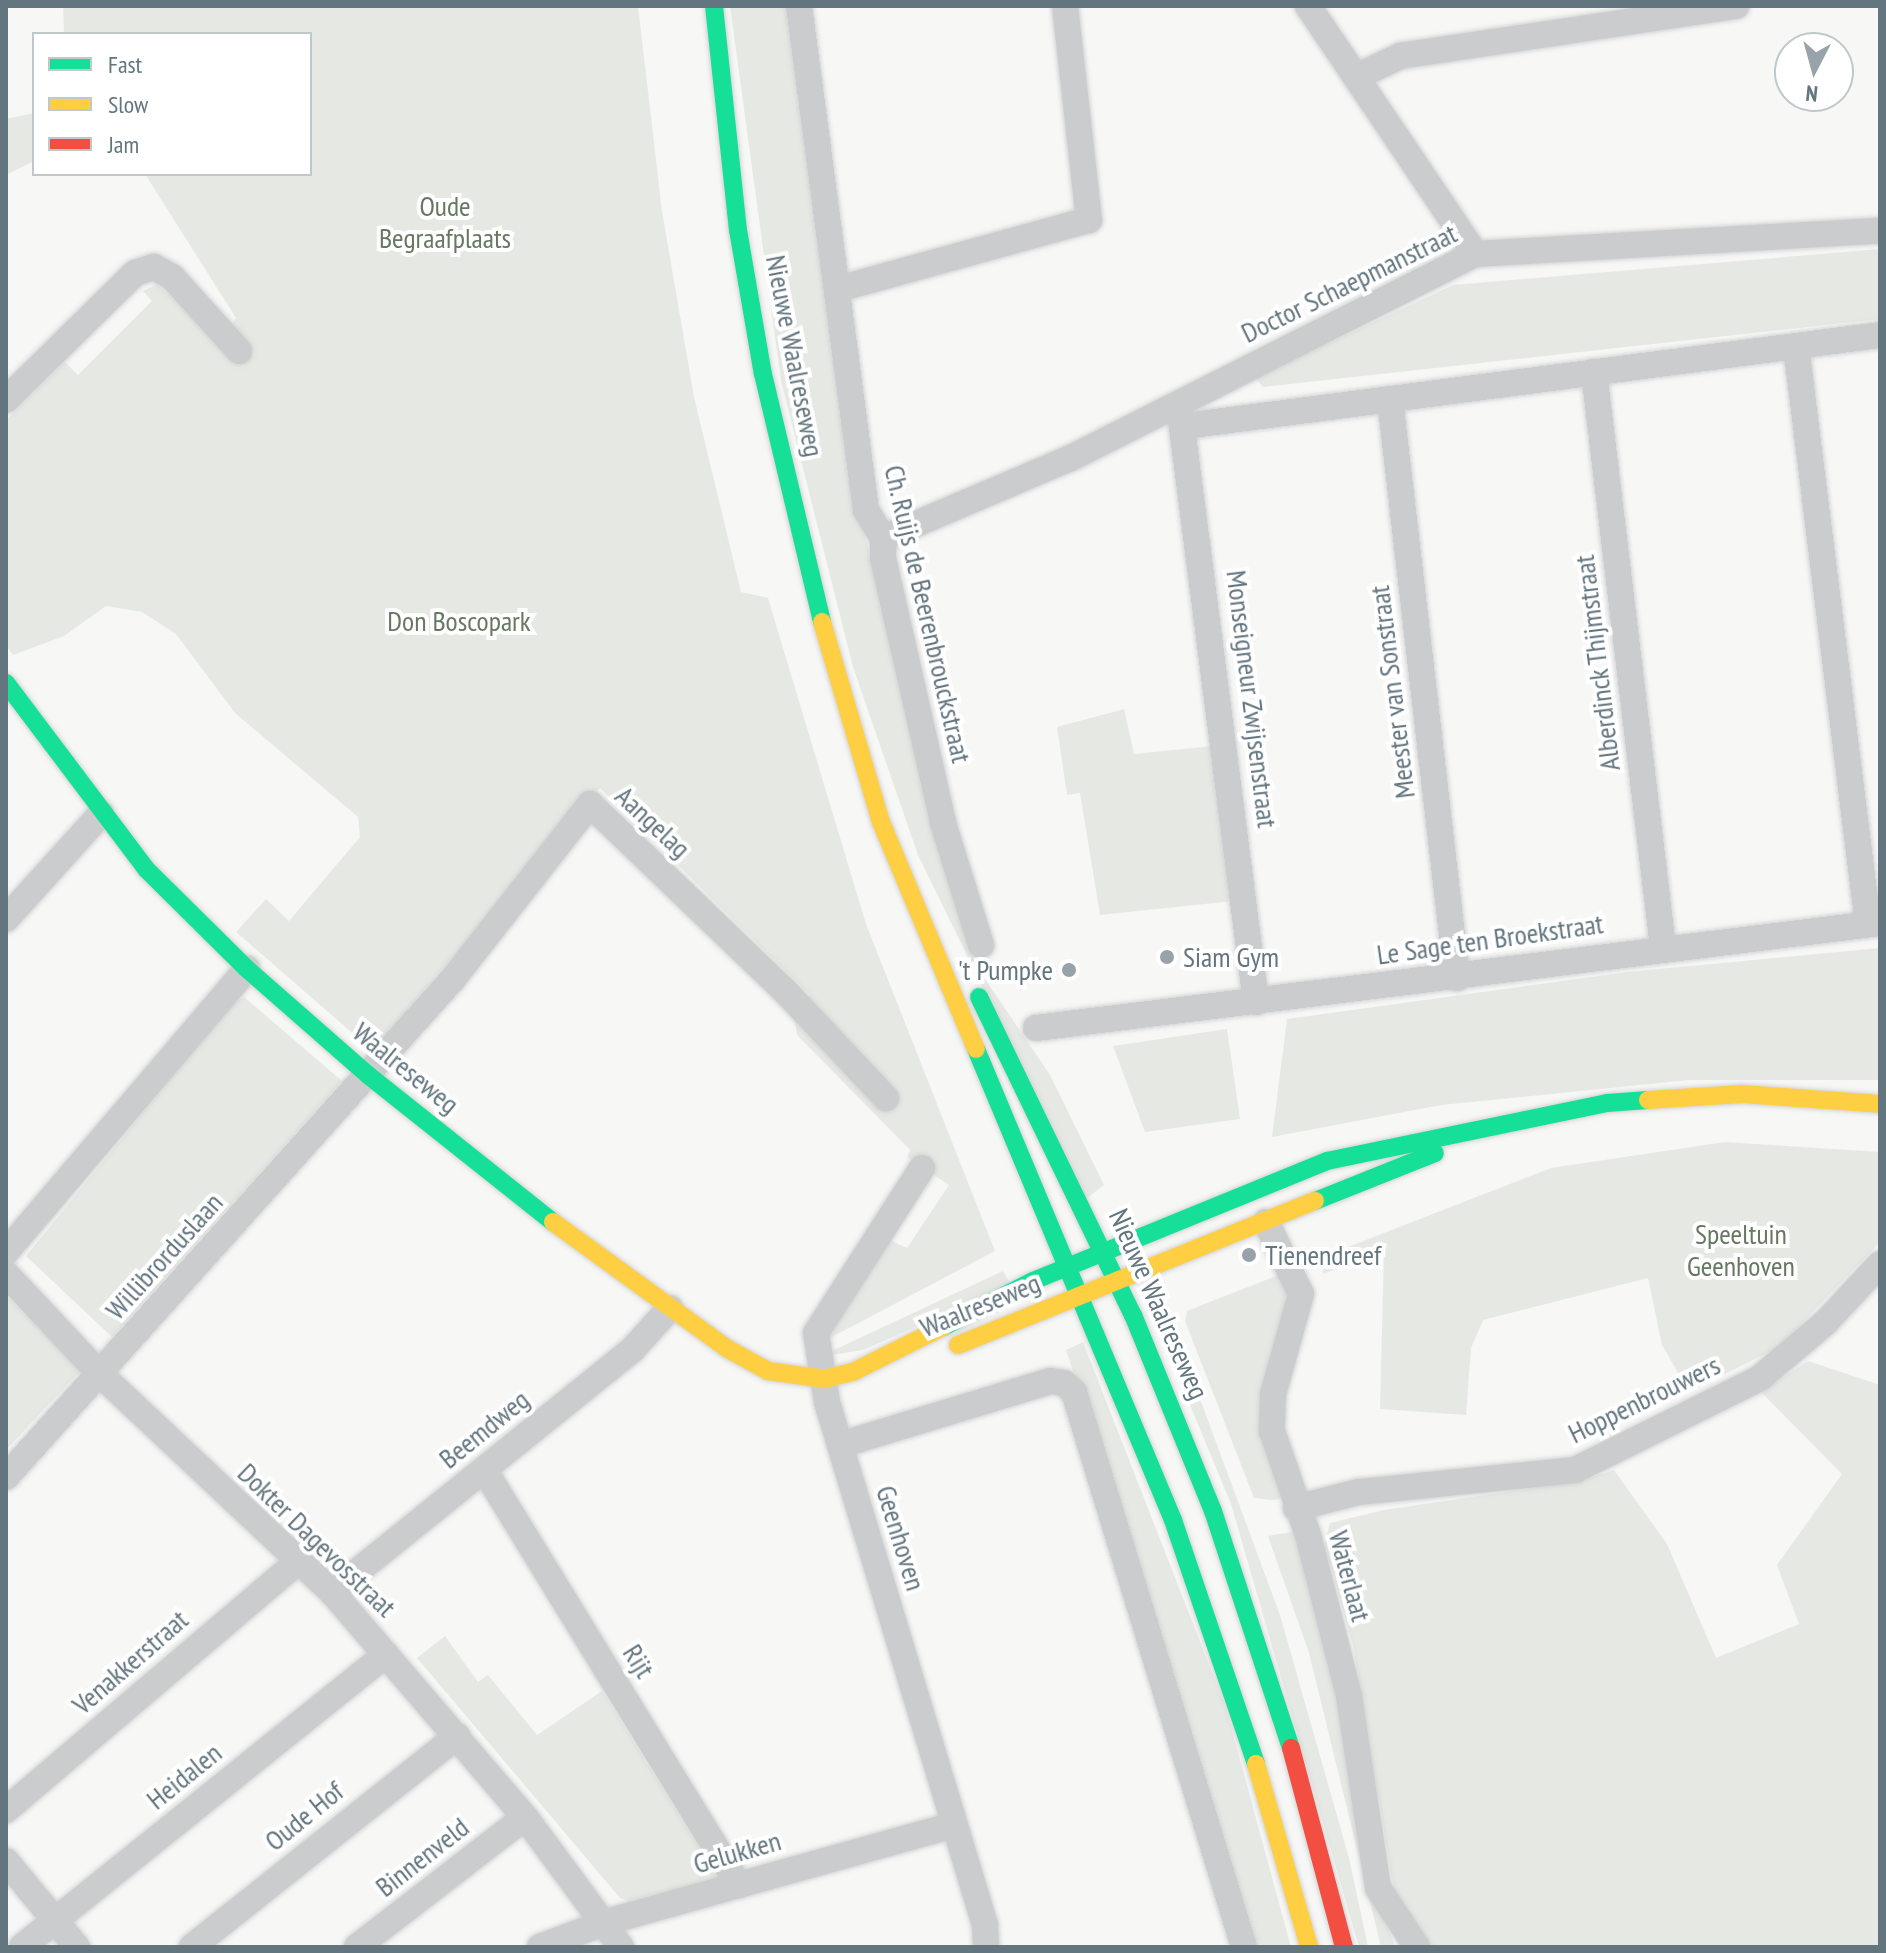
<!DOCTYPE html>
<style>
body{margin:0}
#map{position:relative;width:1886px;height:1953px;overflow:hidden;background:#f7f7f6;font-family:"PT Sans Narrow",sans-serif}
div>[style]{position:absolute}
.green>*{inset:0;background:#e6e9e3}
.roads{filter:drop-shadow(0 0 2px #d3d4d5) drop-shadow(0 0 2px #d3d4d5)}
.street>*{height:26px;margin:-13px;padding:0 13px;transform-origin:13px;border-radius:13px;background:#cbcccd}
.fast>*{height:18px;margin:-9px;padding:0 9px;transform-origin:9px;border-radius:9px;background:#16e098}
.slow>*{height:18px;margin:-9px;padding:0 9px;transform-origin:9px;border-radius:9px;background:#ffcf43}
.jam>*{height:18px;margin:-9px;padding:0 9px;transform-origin:9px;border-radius:9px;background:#f24e42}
.dots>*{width:22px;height:22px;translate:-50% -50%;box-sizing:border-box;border:4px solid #fff;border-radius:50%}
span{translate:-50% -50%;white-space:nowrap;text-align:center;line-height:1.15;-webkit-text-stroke:8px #fff;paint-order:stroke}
.park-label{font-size:28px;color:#677862}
.street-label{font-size:28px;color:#63757f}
.poi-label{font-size:28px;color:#63757f}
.left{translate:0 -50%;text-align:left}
.right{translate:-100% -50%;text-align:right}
.frame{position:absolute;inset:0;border:8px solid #63757f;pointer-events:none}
.legend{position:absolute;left:32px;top:32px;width:280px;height:144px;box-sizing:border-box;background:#fff;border:2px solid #c1c8cc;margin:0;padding:10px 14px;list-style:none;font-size:24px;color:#63757f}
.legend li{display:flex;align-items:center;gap:16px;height:40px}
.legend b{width:40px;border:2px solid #c1c8cc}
.north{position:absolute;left:1774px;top:32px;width:80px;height:80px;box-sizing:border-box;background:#fff;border:2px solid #c1c8cc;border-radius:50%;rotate:186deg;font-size:22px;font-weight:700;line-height:32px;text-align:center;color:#63757f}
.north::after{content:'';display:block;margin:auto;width:28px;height:36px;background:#97a2a9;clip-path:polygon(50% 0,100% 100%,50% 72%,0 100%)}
</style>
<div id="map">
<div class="green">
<div style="clip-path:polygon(63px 6px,638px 6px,662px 211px,694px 397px,741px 592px,768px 598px,866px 924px,995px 1251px,830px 1338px,885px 1238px,907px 1248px,949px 1185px,907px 1157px,910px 1150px,797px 1035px,794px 1012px,810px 995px,600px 788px,372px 1050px,236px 932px,266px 899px,289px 921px,360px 837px,358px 817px,235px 713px,176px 634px,142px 612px,106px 606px,64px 636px,13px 655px,6px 645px,6px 420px,65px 362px,78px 375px,152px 301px,143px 291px,157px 284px,220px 341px,236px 318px,145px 174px,310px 174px,310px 34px,64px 34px)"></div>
<div style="clip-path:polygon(730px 6px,793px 6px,865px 536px,930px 825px,977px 967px,1050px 1075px,1104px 1185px,1086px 1199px,918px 855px,853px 667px,781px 381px)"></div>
<div style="clip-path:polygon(34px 113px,34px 161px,6px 175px,6px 119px)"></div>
<div style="clip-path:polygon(1880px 249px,1880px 319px,1263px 387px,1255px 378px,1453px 285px)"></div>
<div style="clip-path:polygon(1124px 709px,1134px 754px,1213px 746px,1233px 901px,1100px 915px,1080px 793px,1067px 795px,1057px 727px)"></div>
<div style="clip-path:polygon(1880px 948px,1880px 1080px,1689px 1080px,1441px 1105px,1272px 1137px,1287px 1019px,1627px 972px)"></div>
<div style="clip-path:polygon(244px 997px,342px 1081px,112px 1337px,26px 1256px,232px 1004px)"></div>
<div style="clip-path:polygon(1227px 1029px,1240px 1119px,1145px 1132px,1113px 1046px)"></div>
<div style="clip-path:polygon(1725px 1142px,1880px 1152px,1880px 1242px,1779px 1347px,1689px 1392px,1662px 1345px,1648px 1278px,1483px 1320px,1471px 1348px,1466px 1415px,1380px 1409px,1384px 1250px,1323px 1274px,1322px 1257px,1551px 1168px)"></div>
<div style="clip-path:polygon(1003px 1271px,1011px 1285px,863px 1350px,819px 1357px)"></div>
<div style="clip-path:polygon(1286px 1272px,1295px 1296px,1277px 1352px,1285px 1498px,1273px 1500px,1254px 1498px,1185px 1321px,1187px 1311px)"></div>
<div style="clip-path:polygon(6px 1296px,81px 1370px,6px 1450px)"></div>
<div style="clip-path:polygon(1166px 1307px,1280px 1615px,1349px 1858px,1368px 1947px,1359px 1947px,1231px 1504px,1152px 1313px)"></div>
<div style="clip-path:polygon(1083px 1342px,1226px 1708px,1291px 1947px,1258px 1947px,1154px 1609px,1066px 1350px)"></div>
<div style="clip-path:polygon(1808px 1361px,1880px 1385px,1880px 1947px,1417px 1947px,1395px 1896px,1353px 1645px,1324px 1545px,1330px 1523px,1384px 1510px,1580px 1481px,1614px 1470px,1667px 1544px,1716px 1658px,1799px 1624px,1777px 1565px,1842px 1474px,1761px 1392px)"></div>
<div style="clip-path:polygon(1297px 1531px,1321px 1602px,1370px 1878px,1395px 1947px,1381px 1947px,1309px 1653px,1268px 1536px)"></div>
<div style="clip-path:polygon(445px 1636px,478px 1682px,488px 1675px,537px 1735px,602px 1691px,718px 1878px,629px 1901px,620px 1898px,417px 1658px)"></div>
</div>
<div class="roads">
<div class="street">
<div style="left:799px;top:6px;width:508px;rotate:82.43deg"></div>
<div style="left:866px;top:510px;width:33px;rotate:59deg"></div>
<div style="left:883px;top:538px;width:20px;rotate:90deg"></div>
<div style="left:883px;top:558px;width:272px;rotate:77.2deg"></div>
<div style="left:943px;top:823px;width:128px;rotate:72.7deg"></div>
<div style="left:1308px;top:6px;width:299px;rotate:56deg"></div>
<div style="left:1356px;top:77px;width:49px;rotate:-25.5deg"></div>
<div style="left:1400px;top:56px;width:340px;rotate:-8.5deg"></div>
<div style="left:838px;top:289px;width:260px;rotate:-15.4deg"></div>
<div style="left:1089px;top:220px;width:215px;rotate:-96.4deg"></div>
<div style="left:1796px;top:346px;width:582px;rotate:82.9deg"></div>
<div style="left:1594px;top:372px;width:579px;rotate:83.16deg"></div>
<div style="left:1390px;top:399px;width:583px;rotate:83.4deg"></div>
<div style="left:6px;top:400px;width:181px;rotate:-44.6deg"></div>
<div style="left:135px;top:273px;width:20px;rotate:-18deg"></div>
<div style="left:154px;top:267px;width:21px;rotate:29deg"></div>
<div style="left:172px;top:277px;width:100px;rotate:47.8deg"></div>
<div style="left:1180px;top:412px;width:595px;rotate:82.66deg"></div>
<div style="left:1185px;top:426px;width:701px;rotate:-7.46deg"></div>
<div style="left:883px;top:538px;width:204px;rotate:-23.1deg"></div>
<div style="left:1071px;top:458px;width:453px;rotate:-26.8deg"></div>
<div style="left:1475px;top:254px;width:406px;rotate:-3.3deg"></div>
<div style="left:6px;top:919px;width:142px;rotate:-47.9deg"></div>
<div style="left:1036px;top:1028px;width:851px;rotate:-7.09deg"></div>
<div style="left:922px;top:1168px;width:196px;rotate:122.7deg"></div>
<div style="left:816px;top:1333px;width:70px;rotate:80.9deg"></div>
<div style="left:827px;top:1402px;width:546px;rotate:73.19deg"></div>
<div style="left:985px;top:1925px;width:22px;rotate:87deg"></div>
<div style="left:1266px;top:1222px;width:80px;rotate:64.1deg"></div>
<div style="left:1301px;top:1294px;width:104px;rotate:105.6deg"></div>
<div style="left:1273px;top:1394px;width:37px;rotate:92deg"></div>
<div style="left:1272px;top:1431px;width:110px;rotate:70.9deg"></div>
<div style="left:1308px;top:1535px;width:166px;rotate:75.7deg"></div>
<div style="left:1349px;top:1696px;width:194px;rotate:81.4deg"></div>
<div style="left:1378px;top:1888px;width:71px;rotate:56.5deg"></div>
<div style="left:6px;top:1252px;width:372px;rotate:-49.6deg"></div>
<div style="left:6px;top:1274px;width:139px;rotate:46.8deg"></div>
<div style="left:101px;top:1375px;width:317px;rotate:43.2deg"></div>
<div style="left:332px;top:1592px;width:296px;rotate:49.4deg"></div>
<div style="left:525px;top:1817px;width:162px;rotate:53.6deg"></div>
<div style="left:840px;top:1445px;width:220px;rotate:-16.9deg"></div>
<div style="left:1051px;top:1381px;width:13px;rotate:9deg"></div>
<div style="left:1064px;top:1383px;width:13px;rotate:42deg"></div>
<div style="left:1074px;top:1392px;width:580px;rotate:72.97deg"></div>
<div style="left:485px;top:1471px;width:486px;rotate:58.5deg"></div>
<div style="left:6px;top:1477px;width:668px;rotate:-48.1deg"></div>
<div style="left:452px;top:980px;width:224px;rotate:-51.9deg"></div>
<div style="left:590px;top:804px;width:272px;rotate:43.8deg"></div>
<div style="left:786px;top:992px;width:146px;rotate:46.7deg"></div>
<div style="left:1296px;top:1508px;width:65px;rotate:-14.3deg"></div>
<div style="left:1359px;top:1492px;width:217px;rotate:-5.8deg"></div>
<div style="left:1575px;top:1470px;width:207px;rotate:-26.4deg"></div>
<div style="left:1760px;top:1378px;width:87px;rotate:-40.3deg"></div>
<div style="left:1826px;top:1322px;width:79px;rotate:-47deg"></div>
<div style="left:332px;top:1592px;width:387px;rotate:-38.9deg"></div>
<div style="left:633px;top:1349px;width:55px;rotate:-47.9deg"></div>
<div style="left:6px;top:1810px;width:381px;rotate:-40.4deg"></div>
<div style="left:6px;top:1861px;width:112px;rotate:50.5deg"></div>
<div style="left:22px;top:1947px;width:467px;rotate:-38.8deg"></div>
<div style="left:192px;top:1947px;width:339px;rotate:-38.5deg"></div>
<div style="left:357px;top:1947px;width:212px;rotate:-37.7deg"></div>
<div style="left:540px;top:1947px;width:71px;rotate:-20.7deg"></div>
<div style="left:606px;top:1922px;width:360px;rotate:-15.6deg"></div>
</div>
<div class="fast">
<div style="left:714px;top:6px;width:225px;rotate:83.9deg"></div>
<div style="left:738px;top:230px;width:146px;rotate:80.2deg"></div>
<div style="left:763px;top:374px;width:255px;rotate:76.6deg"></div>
<div style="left:6px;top:683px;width:234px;rotate:53deg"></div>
<div style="left:147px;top:870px;width:141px;rotate:44.7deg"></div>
<div style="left:247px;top:969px;width:161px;rotate:41.2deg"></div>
<div style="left:368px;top:1075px;width:236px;rotate:38.5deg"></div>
<div style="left:979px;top:997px;width:353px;rotate:64.2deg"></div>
<div style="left:1133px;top:1315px;width:212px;rotate:67.8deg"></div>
<div style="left:1213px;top:1511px;width:250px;rotate:71.8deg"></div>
<div style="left:976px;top:1049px;width:511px;rotate:67.3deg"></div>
<div style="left:1173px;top:1520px;width:258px;rotate:71.2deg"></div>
<div style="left:1315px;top:1201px;width:129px;rotate:-21.8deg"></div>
<div style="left:943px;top:1327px;width:101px;rotate:-27.1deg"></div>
<div style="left:1033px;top:1281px;width:318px;rotate:-22.2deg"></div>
<div style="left:1327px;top:1161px;width:286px;rotate:-11.7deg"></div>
<div style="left:1607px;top:1103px;width:41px;rotate:-4.2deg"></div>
</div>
<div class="slow">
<div style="left:822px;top:622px;width:209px;rotate:73.6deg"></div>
<div style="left:881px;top:822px;width:246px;rotate:67.3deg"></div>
<div style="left:1648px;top:1100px;width:94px;rotate:-3.7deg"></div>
<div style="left:1742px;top:1094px;width:138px;rotate:4.1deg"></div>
<div style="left:553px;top:1222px;width:216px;rotate:36deg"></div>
<div style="left:728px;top:1349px;width:46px;rotate:28.8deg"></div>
<div style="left:768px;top:1371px;width:57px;rotate:8.1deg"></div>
<div style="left:824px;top:1379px;width:30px;rotate:-14deg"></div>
<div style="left:853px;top:1372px;width:101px;rotate:-26.6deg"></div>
<div style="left:958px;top:1345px;width:385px;rotate:-22deg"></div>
<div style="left:1256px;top:1764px;width:191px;rotate:73.8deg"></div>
</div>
<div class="jam">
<div style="left:1291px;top:1748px;width:206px;rotate:75.1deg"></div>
</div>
</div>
<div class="dots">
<div style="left:1167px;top:957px;background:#97a2a9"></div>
<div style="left:1069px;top:970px;background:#97a2a9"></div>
<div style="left:1249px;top:1255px;background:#97a2a9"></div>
</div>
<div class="park-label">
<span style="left:445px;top:222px">Oude<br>Begraafplaats</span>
<span style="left:459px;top:621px">Don Boscopark</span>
<span style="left:1741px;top:1250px">Speeltuin<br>Geenhoven</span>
</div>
<div class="street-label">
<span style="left:1349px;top:283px;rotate:-26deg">Doctor Schaepmanstraat</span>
<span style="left:795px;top:356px;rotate:79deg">Nieuwe Waalreseweg</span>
<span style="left:928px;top:614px;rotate:77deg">Ch. Ruijs de Beerenbrouckstraat</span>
<span style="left:1597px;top:663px;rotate:-97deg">Alberdinck Thijmstraat</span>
<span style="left:1392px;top:692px;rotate:-97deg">Meester van Sonstraat</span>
<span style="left:1252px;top:699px;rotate:83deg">Monseigneur Zwijsenstraat</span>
<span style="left:653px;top:822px;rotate:43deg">Aangelag</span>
<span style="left:1490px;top:939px;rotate:-8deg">Le Sage ten Broekstraat</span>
<span style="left:406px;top:1068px;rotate:39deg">Waalreseweg</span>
<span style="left:164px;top:1256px;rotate:-48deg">Willibrorduslaan</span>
<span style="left:1159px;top:1304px;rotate:66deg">Nieuwe Waalreseweg</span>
<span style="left:980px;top:1305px;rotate:-22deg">Waalreseweg</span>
<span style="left:1644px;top:1399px;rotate:-26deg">Hoppenbrouwers</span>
<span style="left:484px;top:1429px;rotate:-39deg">Beemdweg</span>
<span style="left:901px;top:1538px;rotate:73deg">Geenhoven</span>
<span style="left:317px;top:1540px;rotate:44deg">Dokter Dagevosstraat</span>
<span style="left:1350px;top:1576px;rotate:75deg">Waterlaat</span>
<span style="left:639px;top:1661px;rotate:58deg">Rijt</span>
<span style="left:130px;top:1662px;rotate:-41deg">Venakkerstraat</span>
<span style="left:184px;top:1776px;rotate:-39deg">Heidalen</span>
<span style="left:304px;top:1816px;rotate:-39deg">Oude Hof</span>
<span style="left:737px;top:1852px;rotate:-16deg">Gelukken</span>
<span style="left:422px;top:1857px;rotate:-38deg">Binnenveld</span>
</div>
<div class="poi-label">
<span class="left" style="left:1183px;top:957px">Siam Gym</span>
<span class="right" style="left:1053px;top:970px">'t Pumpke</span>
<span class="left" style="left:1265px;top:1255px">Tienendreef</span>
</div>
<div class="frame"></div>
<ul class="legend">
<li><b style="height:10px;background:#16e098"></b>Fast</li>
<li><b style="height:10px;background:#ffcf43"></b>Slow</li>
<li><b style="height:10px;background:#f24e42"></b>Jam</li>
</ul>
<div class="north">N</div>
</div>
